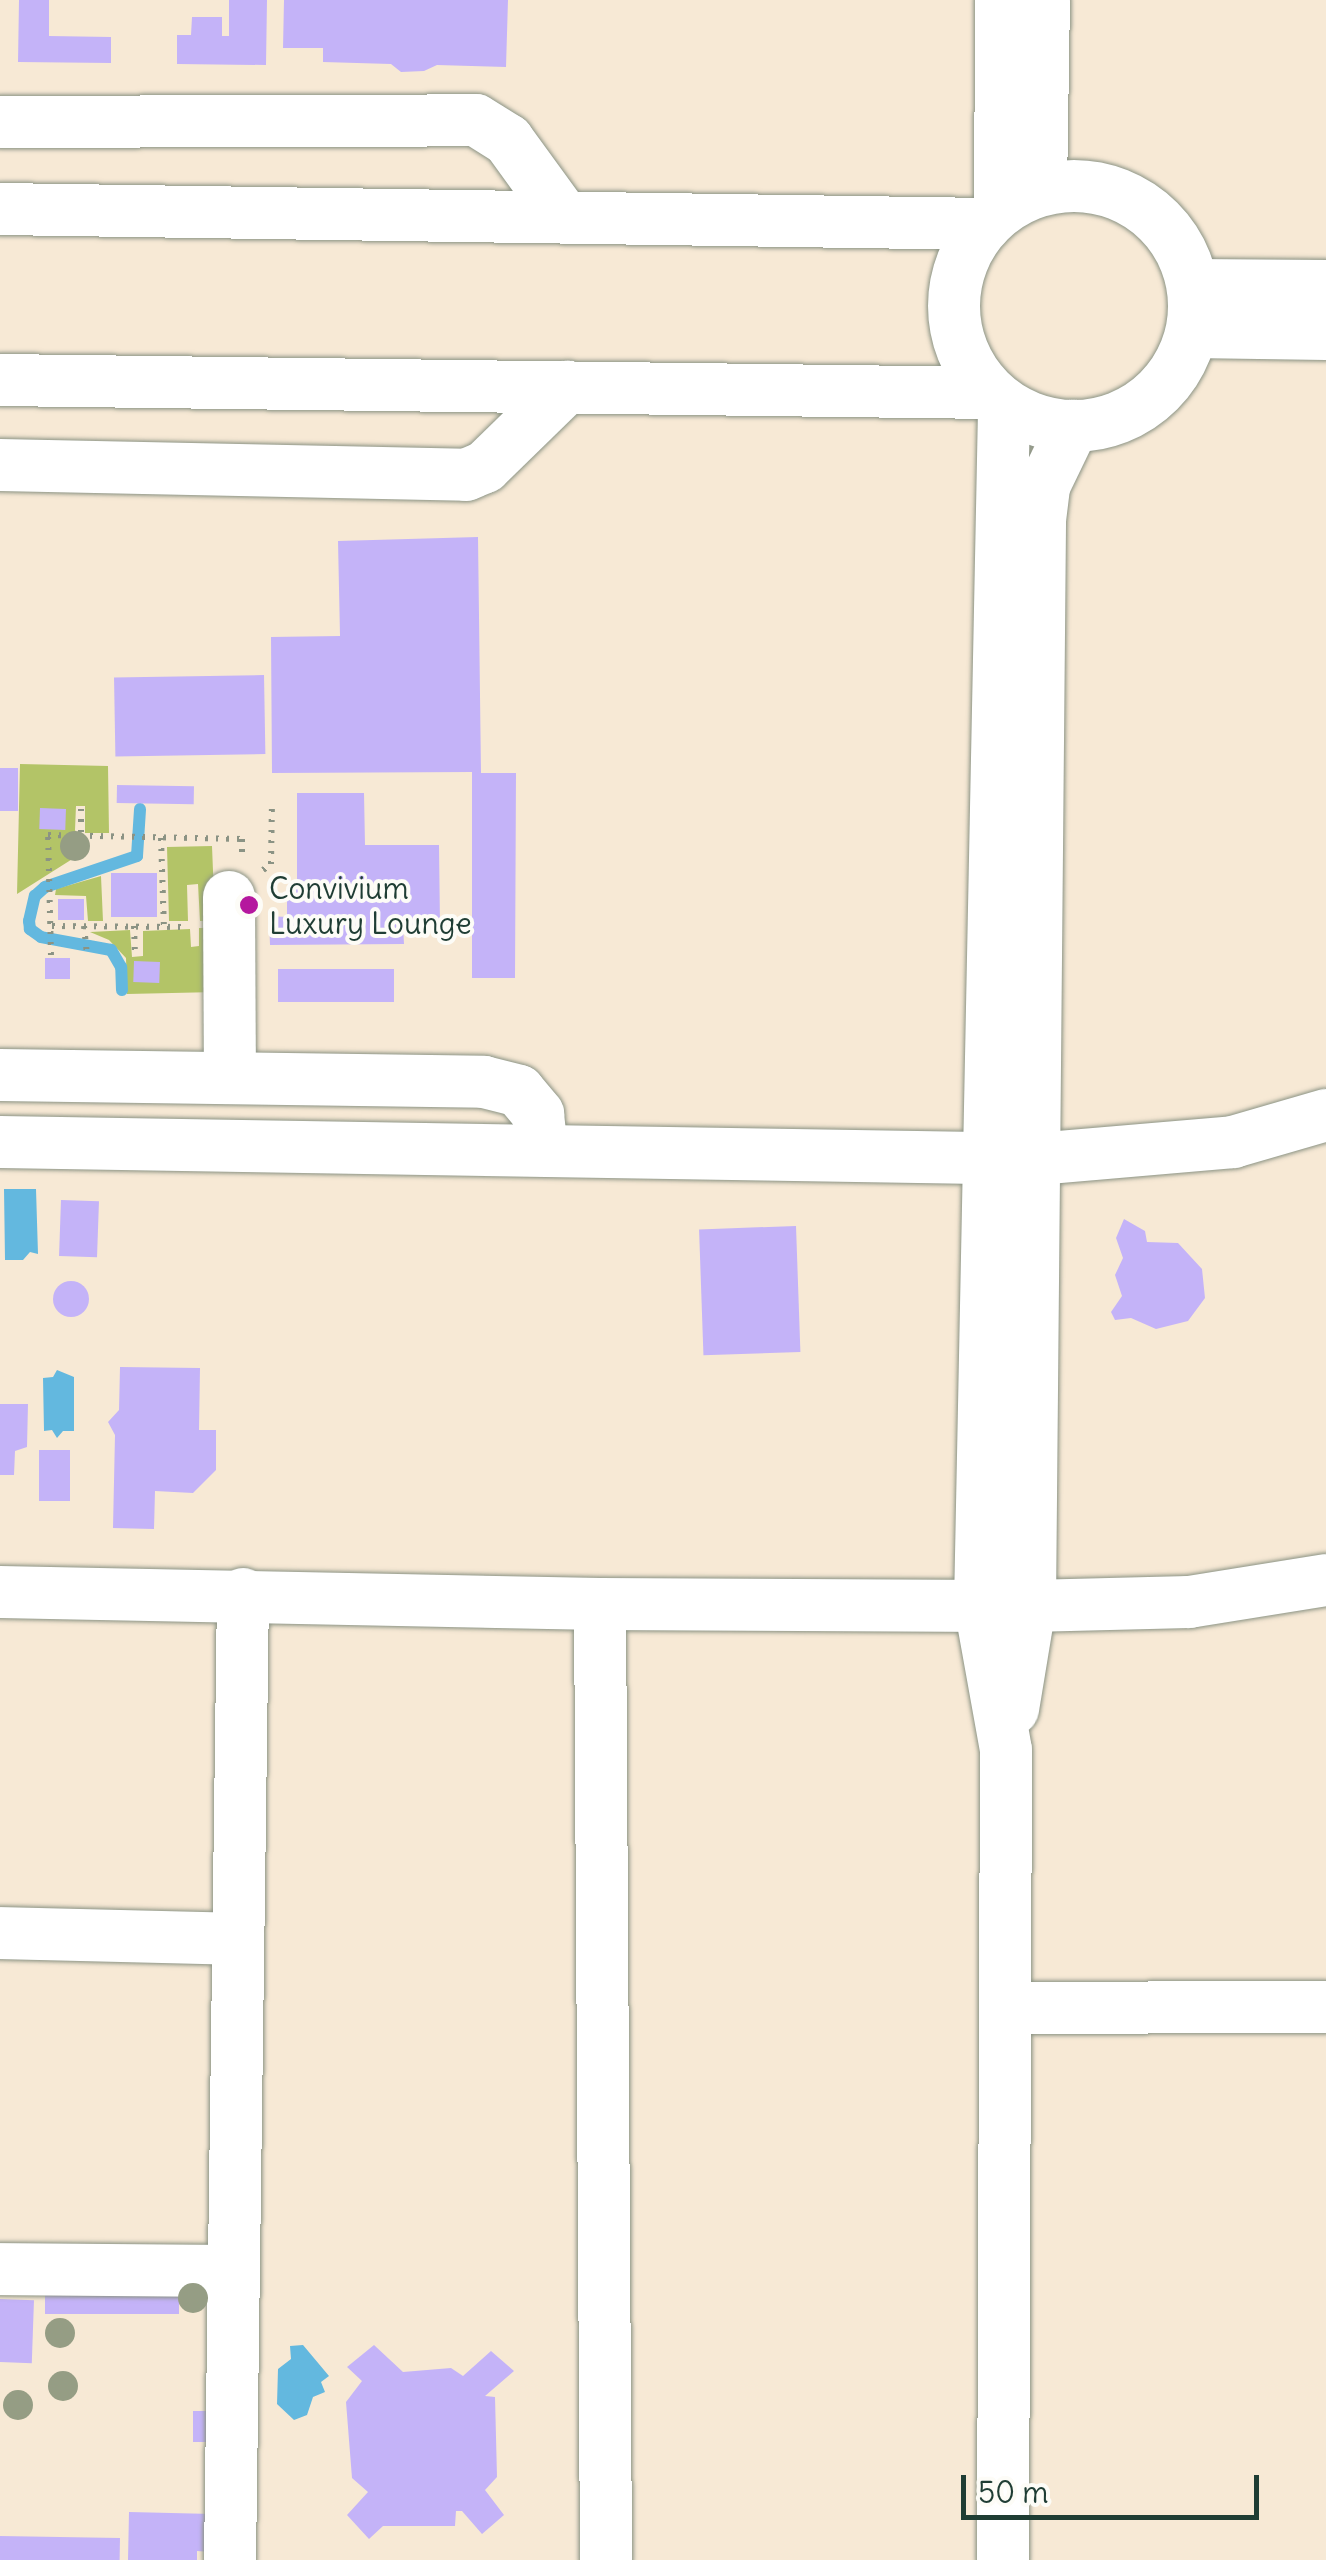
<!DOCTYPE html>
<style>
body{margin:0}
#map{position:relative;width:1326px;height:2560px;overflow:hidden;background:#f7e9d5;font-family:Delius,sans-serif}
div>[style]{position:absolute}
.green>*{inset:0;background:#b3c467}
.water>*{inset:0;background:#63b8df}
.stream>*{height:12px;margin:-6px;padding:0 6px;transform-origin:6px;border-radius:6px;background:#63b8df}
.building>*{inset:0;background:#c4b3f8;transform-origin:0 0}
.round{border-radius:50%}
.path>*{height:6px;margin-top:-3px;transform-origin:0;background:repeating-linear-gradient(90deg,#8b9384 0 2.5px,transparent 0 10.5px)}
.roads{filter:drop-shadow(0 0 2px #8b9384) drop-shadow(0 0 2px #8b9384)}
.minor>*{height:52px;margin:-26px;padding:0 26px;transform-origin:26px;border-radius:26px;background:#fff}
.minor>.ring{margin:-26px;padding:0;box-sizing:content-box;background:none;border:52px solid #fff;border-radius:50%}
.trees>*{width:30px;height:30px;margin:-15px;border-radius:50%;background:#959d84}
.dots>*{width:28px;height:28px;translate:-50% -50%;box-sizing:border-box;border:5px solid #fdfcf7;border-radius:50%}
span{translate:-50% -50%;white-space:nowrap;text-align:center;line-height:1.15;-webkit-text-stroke:8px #fdfcf7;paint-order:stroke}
.poi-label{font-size:30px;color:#1f3d34}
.left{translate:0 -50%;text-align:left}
.scale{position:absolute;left:961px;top:2475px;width:298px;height:45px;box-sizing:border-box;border:5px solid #1f3d34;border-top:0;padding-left:12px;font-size:30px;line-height:35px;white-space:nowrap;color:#1f3d34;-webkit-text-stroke:8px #fdfcf7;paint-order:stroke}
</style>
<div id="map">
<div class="green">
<div style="clip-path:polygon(20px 764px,108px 766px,109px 833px,85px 833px,85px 806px,76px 806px,75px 830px,85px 851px,17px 894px)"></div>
<div style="clip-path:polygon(212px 846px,215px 921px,200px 921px,198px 884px,187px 885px,188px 921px,169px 921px,167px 847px)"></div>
<div style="clip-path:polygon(101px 876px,103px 921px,88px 921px,86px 896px,55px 895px,56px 889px)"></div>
<div style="clip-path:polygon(199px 928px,217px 928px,217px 992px,127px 994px,126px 958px,109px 940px,90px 932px,130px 930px,132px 957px,143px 956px,143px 931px,190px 929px,191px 947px,199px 946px)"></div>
</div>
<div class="water">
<div style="clip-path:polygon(4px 1189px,36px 1189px,38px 1254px,30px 1252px,23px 1260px,5px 1260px)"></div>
<div style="clip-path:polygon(57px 1370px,74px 1377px,74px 1431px,63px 1431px,57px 1438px,52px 1430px,44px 1431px,43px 1378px,53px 1377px)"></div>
<div style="clip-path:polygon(303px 2345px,329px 2376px,321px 2382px,325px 2392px,313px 2397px,307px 2415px,294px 2420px,277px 2404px,278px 2369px,291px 2359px,290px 2346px)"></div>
</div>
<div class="stream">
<div style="left:122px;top:990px;width:23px;rotate:-92deg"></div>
<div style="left:121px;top:967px;width:20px;rotate:-120deg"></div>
<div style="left:111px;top:950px;width:71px;rotate:-169.5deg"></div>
<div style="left:41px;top:937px;width:14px;rotate:-144deg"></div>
<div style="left:30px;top:929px;width:8px;rotate:-97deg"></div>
<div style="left:29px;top:921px;width:26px;rotate:-77deg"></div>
<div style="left:35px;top:896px;width:13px;rotate:-42deg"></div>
<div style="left:45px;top:887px;width:97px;rotate:-18.6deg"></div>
<div style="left:137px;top:856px;width:47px;rotate:-86.3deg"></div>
</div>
<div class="building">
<div style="clip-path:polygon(19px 0,49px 0,49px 36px,111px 37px,111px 63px,18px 62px)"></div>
<div style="clip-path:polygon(229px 0,267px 0,266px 65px,177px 64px,177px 35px,191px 35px,192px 17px,222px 17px,222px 36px,229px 36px)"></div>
<div style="clip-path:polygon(284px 0,508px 0,506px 67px,437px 65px,424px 71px,401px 72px,391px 64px,323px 62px,323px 48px,283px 48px)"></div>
<div style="clip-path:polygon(478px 537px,481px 773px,516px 773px,515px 978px,472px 978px,472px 772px,272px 773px,271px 637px,340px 636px,338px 541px)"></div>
<div style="left:264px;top:675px;width:79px;height:150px;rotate:89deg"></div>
<div style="left:0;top:768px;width:18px;height:43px"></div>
<div style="left:117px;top:785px;width:77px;height:18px;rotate:1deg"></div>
<div style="clip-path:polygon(297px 793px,364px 793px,365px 845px,439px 845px,440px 925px,403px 925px,404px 944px,270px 945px,269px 916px,287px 917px,287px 888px,297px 888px)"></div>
<div style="left:40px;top:808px;width:26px;height:21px;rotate:2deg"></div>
<div style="left:111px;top:873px;width:46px;height:44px"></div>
<div style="left:58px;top:899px;width:26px;height:21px"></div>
<div style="left:70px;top:958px;width:21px;height:25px;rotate:90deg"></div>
<div style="left:134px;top:961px;width:26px;height:21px;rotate:2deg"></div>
<div style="left:278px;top:969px;width:116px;height:33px"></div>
<div style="left:61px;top:1200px;width:38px;height:56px;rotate:2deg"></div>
<div style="clip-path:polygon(1124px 1219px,1145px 1231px,1147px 1242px,1178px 1243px,1202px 1269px,1205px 1298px,1188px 1321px,1156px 1329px,1131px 1318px,1115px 1320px,1111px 1312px,1122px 1296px,1115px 1275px,1123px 1258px,1116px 1238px)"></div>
<div style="left:796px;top:1226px;width:126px;height:97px;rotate:88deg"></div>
<div class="round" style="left:53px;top:1281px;width:36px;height:36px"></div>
<div style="clip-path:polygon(120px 1367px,200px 1368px,199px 1430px,216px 1430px,216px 1470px,193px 1493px,155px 1491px,154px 1529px,113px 1528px,115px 1435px,108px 1422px,119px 1410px)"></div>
<div style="clip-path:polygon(0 1404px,28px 1404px,27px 1447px,15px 1451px,14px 1475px,0 1475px)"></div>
<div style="left:39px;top:1450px;width:31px;height:51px"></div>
<div style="left:45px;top:2285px;width:134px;height:29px"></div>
<div style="left:0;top:2299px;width:34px;height:63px;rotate:2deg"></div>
<div style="clip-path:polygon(374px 2345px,403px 2372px,451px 2368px,463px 2376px,491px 2351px,514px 2371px,485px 2396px,495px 2397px,497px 2477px,485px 2490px,504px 2515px,482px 2534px,462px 2511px,456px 2511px,455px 2526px,383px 2526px,369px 2539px,347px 2515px,368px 2492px,352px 2478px,346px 2402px,362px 2381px,347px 2367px)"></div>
<div style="left:193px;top:2411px;width:29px;height:31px"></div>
<div style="clip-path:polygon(129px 2512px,213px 2514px,212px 2552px,197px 2551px,197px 2560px,128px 2560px)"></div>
<div style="left:0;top:2536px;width:120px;height:24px;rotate:1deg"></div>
</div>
<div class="path">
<div style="left:81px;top:809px;width:27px;rotate:90deg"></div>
<div style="left:161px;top:838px;width:89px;rotate:88.1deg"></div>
<div style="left:263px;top:870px;width:10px;rotate:-37deg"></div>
<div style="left:271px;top:864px;width:62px;rotate:-89.1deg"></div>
<div style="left:52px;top:926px;width:132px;rotate:0.4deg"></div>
<div style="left:84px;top:926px;width:27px;rotate:84deg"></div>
<div style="left:134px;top:926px;width:30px;rotate:88deg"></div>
<div style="left:51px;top:955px;width:120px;rotate:-91.4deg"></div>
<div style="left:48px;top:835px;width:194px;rotate:1.2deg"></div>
<div style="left:242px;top:839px;width:16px;rotate:90deg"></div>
</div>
<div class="roads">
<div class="minor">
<div style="left:0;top:122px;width:476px;rotate:-0.2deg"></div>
<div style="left:476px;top:120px;width:38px;rotate:32deg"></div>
<div style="left:508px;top:140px;width:95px;rotate:54deg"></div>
<div class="ring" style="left:954px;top:186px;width:188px;height:188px"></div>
<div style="left:1041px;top:190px;width:190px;rotate:-89.1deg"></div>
<div style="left:0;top:209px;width:986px;rotate:0.87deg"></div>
<div style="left:1000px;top:211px;width:211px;rotate:-89.7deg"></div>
<div style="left:1193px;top:285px;width:133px;rotate:0.4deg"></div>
<div style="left:1192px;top:332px;width:134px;rotate:0.9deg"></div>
<div style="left:0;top:380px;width:990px;rotate:0.75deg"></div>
<div style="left:0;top:465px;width:466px;rotate:1.2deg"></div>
<div style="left:466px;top:475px;width:21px;rotate:-23deg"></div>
<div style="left:485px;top:467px;width:115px;rotate:-44.3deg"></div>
<div style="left:229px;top:897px;width:181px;rotate:89.7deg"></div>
<div style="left:0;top:1075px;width:484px;rotate:0.8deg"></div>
<div style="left:484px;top:1082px;width:36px;rotate:14deg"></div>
<div style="left:519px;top:1091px;width:30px;rotate:50deg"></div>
<div style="left:538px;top:1114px;width:36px;rotate:84deg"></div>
<div style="left:0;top:1142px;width:1036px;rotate:0.94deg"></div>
<div style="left:1036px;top:1159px;width:198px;rotate:-4.9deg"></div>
<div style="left:1233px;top:1142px;width:97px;rotate:-16.2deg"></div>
<div style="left:0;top:1592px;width:600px;rotate:1.15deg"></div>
<div style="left:600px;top:1604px;width:430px;rotate:0.3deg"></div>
<div style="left:1030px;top:1606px;width:159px;rotate:-1.4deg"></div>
<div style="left:1189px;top:1602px;width:139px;rotate:-9.1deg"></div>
<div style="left:600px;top:1604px;width:956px;rotate:89.64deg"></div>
<div style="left:1013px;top:1709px;width:104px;rotate:-80.6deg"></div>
<div style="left:1030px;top:1606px;width:1086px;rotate:-89.47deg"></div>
<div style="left:1040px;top:520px;width:34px;rotate:-83deg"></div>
<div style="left:1044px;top:486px;width:67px;rotate:-64.2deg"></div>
<div style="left:0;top:1933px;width:238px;rotate:1.4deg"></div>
<div style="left:1007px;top:2008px;width:319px;rotate:-0.2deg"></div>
<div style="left:0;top:2269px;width:234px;rotate:0.5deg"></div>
<div style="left:230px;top:2560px;width:966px;rotate:-89.23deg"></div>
<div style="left:1003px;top:2560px;width:810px;rotate:-89.79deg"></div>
<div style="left:1006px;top:1750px;width:147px;rotate:-100.2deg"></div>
<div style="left:980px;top:1605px;width:1200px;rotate:-88.85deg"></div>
</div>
</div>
<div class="trees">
<div style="left:75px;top:846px"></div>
<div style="left:193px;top:2298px"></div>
<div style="left:60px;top:2333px"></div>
<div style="left:63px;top:2386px"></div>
<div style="left:18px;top:2405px"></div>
</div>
<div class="dots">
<div style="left:249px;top:905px;background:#b5179e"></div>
</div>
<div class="poi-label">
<span class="left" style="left:269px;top:905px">Convivium<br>Luxury Lounge</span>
</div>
<div class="scale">50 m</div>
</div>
